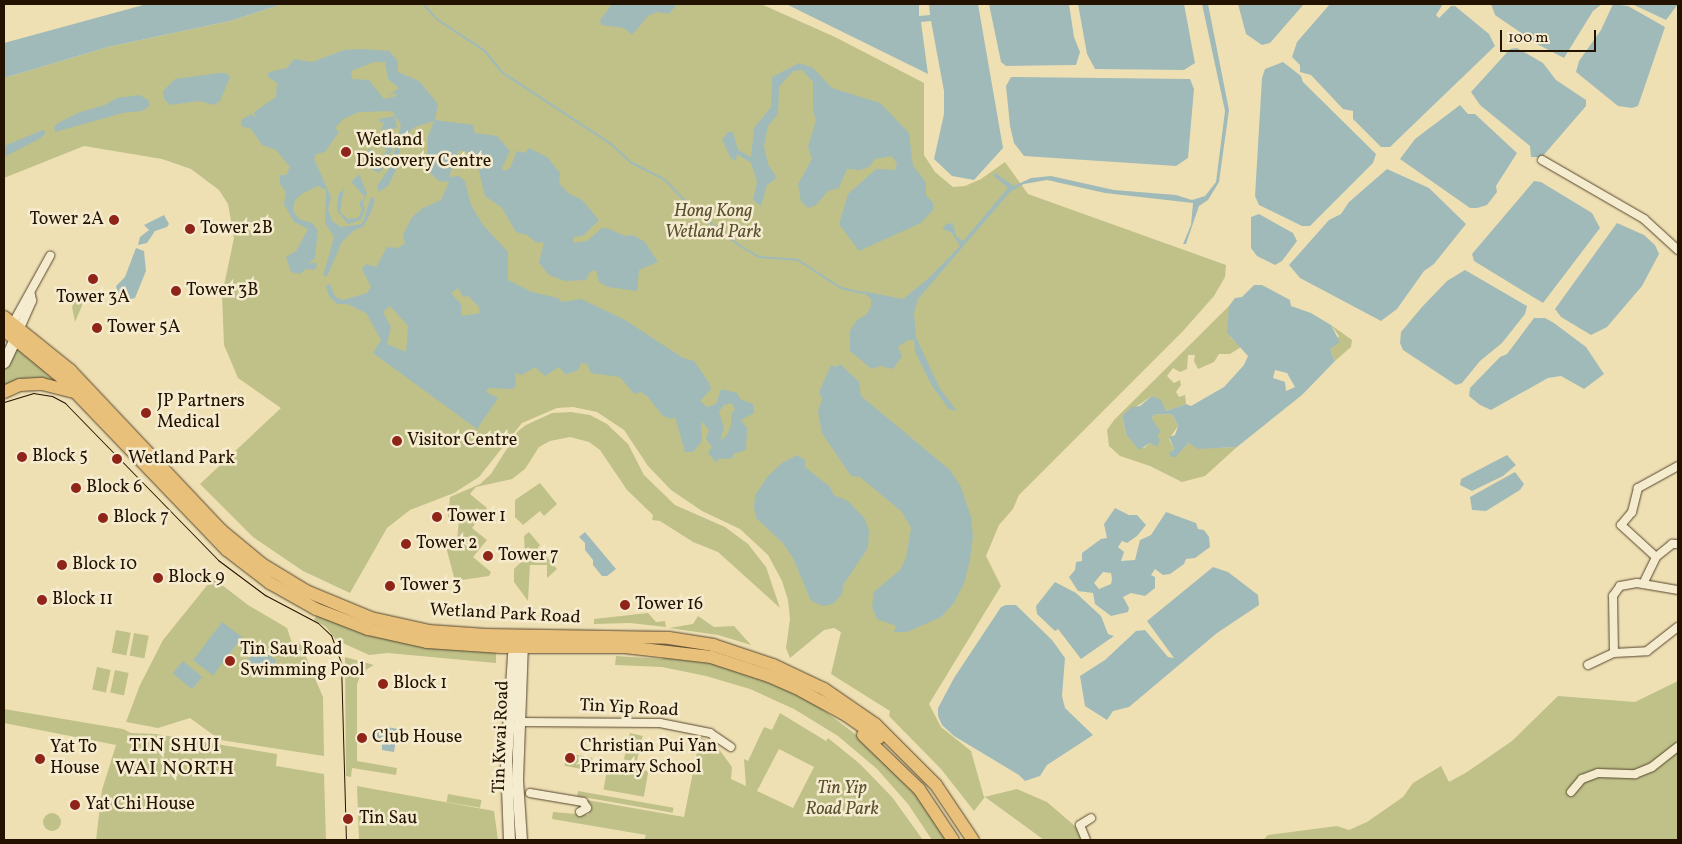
<!DOCTYPE html>
<style>
body{margin:0}
#map{position:relative;width:1682px;height:844px;overflow:hidden;background:#efe0b4;font-family:Vollkorn,serif}
div>[style]{position:absolute}
.green>*{inset:0;background:#bfc189;transform-origin:0 0}
.round{border-radius:50%}
.water>*{inset:0;background:#a0bab9;transform-origin:0 0}
.stream>*{height:2px;margin:-1px;padding:0 1px;transform-origin:1px;border-radius:1px;background:#a0bab9}
.roads{filter:drop-shadow(0 0 1px #56462d) drop-shadow(0 0 1px #56462d)}
.street>*{height:8px;margin:-4px;padding:0 4px;transform-origin:4px;border-radius:4px;background:#f5ebce}
.secondary>*{height:11px;margin:-5.5px;padding:0 5.5px;transform-origin:5.5px;border-radius:5.5px;background:#f5ebce}
.primary>*{height:12px;margin:-6px;padding:0 6px;transform-origin:6px;border-radius:6px;background:#e8c07a}
.tram>*{height:1px;margin:-0.5px;padding:0 0.5px;transform-origin:0.5px;border-radius:0.5px;background:#231200}
.dots>*{width:14px;height:14px;translate:-50% -50%;box-sizing:border-box;border:2px solid #f5ebce;border-radius:50%}
span{translate:-50% -50%;white-space:nowrap;text-align:center;line-height:1.15;-webkit-text-stroke:5px #f5ebce;paint-order:stroke}
.poi-label{font-size:18px;color:#231200}
.left{translate:0 -50%;text-align:left}
.right{translate:-100% -50%;text-align:right}
.park-label{font-size:18px;color:#5a4f30;font-style:italic}
.street-label{font-size:18px;color:#231200}
.quarter-label{font-size:20px;color:#231200;letter-spacing:1px}
.frame{position:absolute;inset:0;border:5px solid #231200;pointer-events:none}
.scale{position:absolute;left:1500px;top:30px;width:96px;height:22px;box-sizing:border-box;border:2px solid #231200;border-top:0;padding-left:6px;font-size:15px;line-height:18px;white-space:nowrap;color:#231200;-webkit-text-stroke:4px #f5ebce;paint-order:stroke}
</style>
<div id="map">
<div class="green">
<div style="clip-path:polygon(283px 4px,761px 4px,835px 37px,924px 83px,924px 155px,935px 172px,953px 187px,965px 186px,981px 179px,1005px 162px,1028px 194px,1226px 265px,1225px 277px,1214px 296px,1183px 331px,1019px 495px,1013px 509px,999px 525px,986px 556px,1001px 586px,929px 704px,941px 727px,971px 751px,984px 797px,1017px 789px,1047px 802px,1076px 827px,1082px 840px,1044px 840px,985px 797px,974px 811px,941px 769px,889px 716px,890px 711px,831px 674px,841px 632px,834px 628px,824px 630px,790px 658px,786px 648px,790px 619px,788px 600px,782px 581px,768px 555px,740px 529px,702px 511px,671px 490px,648px 466px,624px 430px,597px 412px,573px 407px,557px 408px,522px 423px,479px 477px,454px 493px,410px 510px,387px 528px,350px 593px,303px 571px,253px 537px,200px 484px,281px 408px,238px 378px,224px 345px,222px 295px,234px 238px,228px 204px,219px 190px,191px 169px,162px 159px,84px 146px,4px 178px,4px 78px,108px 47px,230px 21px)"></div>
<div style="clip-path:polygon(80px 293px,84px 301px,75px 322px,72px 307px)"></div>
<div style="clip-path:polygon(1229px 306px,1230px 337px,1241px 347px,1230px 354px,1219px 354px,1214px 362px,1198px 369px,1194px 361px,1195px 355px,1188px 355px,1187px 369px,1180px 372px,1173px 368px,1167px 376px,1174px 383px,1180px 380px,1181px 385px,1176px 392px,1179px 397px,1185px 395px,1186px 404px,1166px 411px,1152px 396px,1122px 416px,1126px 434px,1144px 448px,1150px 443px,1156px 446px,1152px 419px,1153px 415px,1162px 414px,1173px 415px,1178px 426px,1169px 439px,1174px 449px,1169px 453px,1183px 449px,1189px 443px,1213px 448px,1237px 447px,1205px 476px,1182px 482px,1150px 466px,1120px 456px,1109px 446px,1107px 430px,1114px 420px)"></div>
<div style="clip-path:polygon(1331px 325px,1352px 340px,1351px 347px,1335px 361px,1330px 349px,1339px 336px)"></div>
<div style="clip-path:polygon(18px 347px,33px 361px,57px 383px,4px 387px,4px 371px)"></div>
<div style="clip-path:polygon(571px 412px,590px 415px,607px 424px,628px 444px,644px 475px,675px 505px,725px 527px,748px 544px,766px 567px,780px 608px,718px 552px,693px 542px,660px 521px,652px 520px,653px 515px,627px 490px,600px 450px,589px 442px,570px 437px,550px 441px,539px 447px,525px 469px,512px 479px,476px 487px,470px 494px,487px 508px,472px 528px,487px 540px,473px 557px,491px 572px,489px 576px,455px 581px,445px 543px,457px 540px,459px 519px,448px 517px,450px 497px,480px 484px,491px 474px,518px 431px,526px 425px,552px 413px)"></div>
<div style="clip-path:polygon(540px 483px,557px 504px,544px 516px,540px 511px,523px 525px,515px 517px,515px 500px)"></div>
<div style="clip-path:polygon(529px 532px,540px 545px,534px 553px,525px 553px,524px 536px)"></div>
<div style="clip-path:polygon(544px 554px,557px 569px,547px 578px,547px 565px,530px 565px,528px 601px,514px 582px,514px 569px,521px 562px,536px 560px)"></div>
<div style="clip-path:polygon(213px 578px,248px 605px,287px 628px,292px 643px,297px 642px,301px 645px,323px 697px,324px 756px,220px 740px,190px 718px,158px 728px,126px 722px,140px 685px,163px 640px)"></div>
<div style="clip-path:polygon(318px 612px,496px 653px,496px 663px,388px 653px,369px 655px,336px 640px,326px 627px,314px 620px)"></div>
<div style="clip-path:polygon(648px 613px,656px 622px,665px 621px,666px 627px,630px 623px,594px 624px,594px 619px)"></div>
<div style="clip-path:polygon(698px 616px,714px 627px,734px 626px,751px 645px,718px 635px,669px 628px,693px 624px)"></div>
<div style="left:116px;top:630px;width:15px;height:23px;rotate:11deg"></div>
<div style="left:134px;top:633px;width:15px;height:23px;rotate:11deg"></div>
<div style="clip-path:polygon(664px 655px,709px 662px,784px 688px,818px 706px,867px 743px,911px 787px,947px 840px,932px 840px,908px 804px,877px 769px,838px 736px,794px 709px,750px 689px,706px 676px,662px 667px,615px 665px,616px 656px,663px 659px)"></div>
<div style="clip-path:polygon(345px 657px,374px 665px,362px 672px,357px 684px,357px 761px,397px 768px,396px 775px,352px 768px,351px 777px,346px 776px)"></div>
<div style="left:97px;top:667px;width:14px;height:23px;rotate:12deg"></div>
<div style="left:115px;top:670px;width:14px;height:23px;rotate:12deg"></div>
<div style="clip-path:polygon(1678px 681px,1678px 840px,1263px 840px,1268px 835px,1337px 826px,1349px 830px,1367px 822px,1403px 797px,1413px 783px,1441px 766px,1449px 782px,1467px 772px,1512px 741px,1558px 696px,1635px 702px)"></div>
<div style="clip-path:polygon(4px 709px,123px 729px,131px 733px,156px 734px,277px 754px,276px 766px,324px 774px,326px 840px,96px 840px,102px 790px,116px 745px,4px 723px)"></div>
<div style="clip-path:polygon(evenodd,780px 713px,826px 741px,828px 738px,860px 764px,892px 797px,923px 840px,644px 840px,646px 835px,552px 819px,553px 812px,588px 815px,592px 807px,587px 800px,684px 817px,700px 737px,716px 745px,732px 767px,731px 779px,746px 786px,744px 759px,748px 761px,764px 727px,772px 730px,780px 713px,779px 749px,814px 767px,793px 808px,757px 791px,779px 749px)"></div>
<div style="left:630px;top:733px;width:13px;height:27px;rotate:13deg"></div>
<div style="left:567px;top:753px;width:26px;height:13px;rotate:11deg"></div>
<div style="left:608px;top:764px;width:41px;height:26px;rotate:10deg"></div>
<div style="clip-path:polygon(357px 786px,494px 811px,498px 840px,359px 840px)"></div>
<div style="left:578px;top:791px;width:97px;height:5px;rotate:10deg"></div>
<div style="left:448px;top:794px;width:34px;height:8px;rotate:10deg"></div>
<div class="round" style="left:43px;top:813px;width:18px;height:18px"></div>
</div>
<div class="water">
<div style="clip-path:polygon(147px 4px,283px 4px,230px 21px,108px 47px,4px 78px,4px 43px)"></div>
<div style="clip-path:polygon(612px 4px,677px 4px,669px 14px,657px 12px,648px 16px,632px 35px,624px 28px,601px 25px,600px 20px)"></div>
<div style="clip-path:polygon(786px 4px,919px 4px,919px 16px,930px 15px,929px 4px,978px 4px,1003px 148px,974px 180px,952px 176px,934px 159px,944px 114px,944px 91px,931px 21px,921px 22px,928px 74px)"></div>
<div style="clip-path:polygon(989px 4px,1069px 4px,1074px 37px,1080px 52px,1076px 65px,1006px 66px,1001px 62px)"></div>
<div style="clip-path:polygon(1078px 4px,1184px 4px,1195px 63px,1184px 70px,1095px 69px,1087px 54px)"></div>
<div style="clip-path:polygon(1202px 4px,1208px 4px,1229px 110px,1219px 182px,1208px 200px,1199px 206px,1186px 244px,1183px 244px,1191px 225px,1193px 203px,1105px 193px,1047px 180px,1024px 184px,1010px 192px,918px 299px,914px 313px,916px 337px,940px 389px,957px 411px,949px 409px,932px 386px,915px 352px,914px 340px,908px 340px,898px 347px,902px 356px,893px 369px,880px 366px,872px 369px,850px 351px,850px 331px,857px 320px,866px 315px,871px 307px,871px 299px,862px 291px,903px 299px,930px 277px,960px 246px,951px 232px,942px 229px,946px 224px,953px 223px,956px 236px,963px 241px,1008px 188px,993px 175px,995px 173px,1014px 186px,1031px 178px,1051px 176px,1114px 190px,1176px 195px,1192px 200px,1205px 196px,1216px 182px,1225px 111px)"></div>
<div style="clip-path:polygon(1238px 4px,1304px 4px,1270px 43px,1262px 45px,1246px 34px)"></div>
<div style="clip-path:polygon(1330px 4px,1443px 4px,1436px 15px,1439px 18px,1451px 6px,1455px 6px,1489px 34px,1495px 46px,1390px 147px,1381px 147px,1353px 119px,1353px 111px,1343px 109px,1311px 75px,1300px 72px,1300px 65px,1292px 57px,1297px 42px)"></div>
<div style="clip-path:polygon(1491px 4px,1602px 4px,1593px 11px,1564px 58px,1539px 45px,1495px 15px)"></div>
<div style="clip-path:polygon(1613px 4px,1628px 6px,1665px 27px,1638px 106px,1632px 108px,1618px 106px,1576px 72px,1579px 61px,1601px 30px)"></div>
<div style="clip-path:polygon(1632px 4px,1678px 4px,1666px 20px)"></div>
<div style="clip-path:polygon(1517px 48px,1543px 63px,1556px 80px,1586px 100px,1586px 106px,1542px 157px,1531px 157px,1530px 146px,1480px 105px,1471px 92px,1510px 49px)"></div>
<div style="clip-path:polygon(evenodd,363px 49px,389px 51px,398px 61px,398px 72px,419px 81px,438px 104px,435px 120px,473px 125px,475px 133px,497px 136px,510px 151px,502px 168px,504px 171px,510px 168px,517px 151px,525px 153px,529px 148px,547px 157px,560px 173px,559px 183px,568px 193px,582px 200px,599px 220px,583px 236px,574px 237px,573px 243px,587px 241px,602px 228px,607px 228px,625px 236px,633px 235px,645px 242px,658px 262px,639px 270px,637px 291px,608px 287px,599px 282px,596px 270px,590px 272px,586px 280px,565px 281px,549px 275px,539px 263px,544px 242px,537px 243px,527px 235px,516px 232px,502px 208px,485px 196px,475px 155px,459px 150px,455px 158px,449px 177px,459px 176px,465px 181px,471px 205px,483px 225px,508px 252px,508px 280px,532px 292px,558px 298px,562px 302px,581px 299px,625px 320px,683px 358px,694px 361px,710px 384px,711px 389px,700px 401px,707px 407px,716px 404px,721px 389px,737px 393px,740px 399px,753px 404px,754px 413px,741px 420px,747px 428px,746px 450px,733px 454px,733px 458px,718px 459px,717px 463px,708px 453px,712px 447px,706px 439px,709px 430px,701px 421px,702px 441px,693px 452px,685px 452px,675px 417px,671px 419px,662px 415px,648px 397px,641px 392px,634px 394px,620px 377px,591px 373px,587px 364px,581px 363px,579px 369px,571px 373px,565px 374px,559px 367px,545px 376px,535px 367px,522px 375px,515px 373px,516px 386px,512px 389px,489px 388px,486px 392px,498px 398px,477px 429px,373px 353px,381px 340px,366px 313px,347px 304px,337px 304px,329px 296px,326px 286px,330px 284px,335px 297px,343px 300px,367px 293px,371px 287px,362px 269px,366px 264px,376px 267px,387px 247px,398px 248px,405px 243px,403px 235px,412px 217px,423px 208px,441px 200px,449px 182px,439px 181px,426px 169px,428px 136px,434px 121px,415px 127px,400px 139px,397px 138px,401px 125px,392px 111px,359px 112px,343px 119px,335px 128px,339px 132px,325px 152px,316px 154px,314px 159px,331px 197px,328px 209px,332px 221px,341px 227px,362px 224px,371px 197px,375px 199px,371px 212px,364px 226px,353px 231px,342px 242px,327px 276px,323px 276px,334px 237px,325px 223px,326px 190px,318px 186px,303px 193px,295px 200px,293px 211px,299px 219px,312px 223px,318px 230px,315px 258px,308px 264px,316px 262px,317px 266px,314px 270px,306px 269px,300px 274px,291px 272px,286px 257px,296px 251px,308px 229px,294px 222px,284px 204px,286px 192px,280px 184px,280px 175px,286px 175px,290px 167px,276px 150px,262px 145px,251px 129px,241px 126px,241px 120px,252px 114px,256px 118px,254px 112px,276px 97px,277px 83px,267px 76px,269px 72px,287px 68px,294px 59px,312px 62px,344px 50px,363px 49px,374px 62px,385px 62px,388px 79px,399px 88px,387px 97px,395px 93px,397px 96px,384px 99px,369px 80px,352px 79px,351px 71px,374px 62px,363px 49px,458px 288px,463px 297px,468px 296px,479px 307px,480px 313px,462px 316px,461px 304px,451px 293px,458px 288px,363px 49px,390px 306px,408px 326px,406px 352px,387px 344px,391px 327px,383px 312px,390px 306px,363px 49px,732px 403px,735px 409px,731px 414px,731px 425px,727px 435px,720px 441px,724px 428px,719px 412px,724px 405px,732px 403px)"></div>
<div style="clip-path:polygon(1283px 62px,1301px 76px,1303px 82px,1376px 154px,1373px 163px,1310px 226px,1302px 226px,1259px 205px,1255px 196px,1262px 78px,1265px 69px)"></div>
<div style="clip-path:polygon(799px 63px,813px 68px,832px 88px,880px 103px,909px 133px,913px 166px,926px 182px,926px 195px,933px 203px,933px 210px,921px 223px,859px 251px,839px 224px,848px 194px,876px 169px,895px 170px,897px 164px,892px 156px,875px 159px,869px 167px,860px 170px,847px 169px,839px 188px,828px 191px,816px 205px,808px 208px,801px 202px,798px 184px,812px 159px,808px 147px,816px 120px,813px 111px,813px 82px,802px 70px,793px 71px,779px 87px,778px 114px,768px 126px,764px 146px,768px 164px,777px 178px,767px 185px,761px 206px,753px 200px,757px 181px,751px 163px,737px 154px,736px 160px,731px 159px,722px 140px,728px 132px,733px 132px,738px 150px,751px 157px,754px 128px,771px 107px,772px 77px)"></div>
<div style="clip-path:polygon(219px 73px,226px 73px,230px 77px,220px 101px,214px 105px,199px 101px,170px 105px,164px 99px,163px 91px,175px 79px)"></div>
<div style="clip-path:polygon(1011px 77px,1190px 79px,1194px 89px,1188px 158px,1176px 166px,1024px 156px,1014px 143px,1010px 126px,1006px 86px)"></div>
<div style="clip-path:polygon(140px 95px,148px 100px,150px 106px,142px 111px,123px 113px,55px 132px,54px 127px,58px 123px,80px 112px,105px 105px,117px 98px)"></div>
<div style="clip-path:polygon(1460px 105px,1468px 114px,1475px 114px,1517px 153px,1496px 186px,1497px 192px,1487px 205px,1477px 208px,1470px 208px,1400px 159px,1415px 139px)"></div>
<div style="clip-path:polygon(395px 116px,397px 128px,381px 130px,384px 122px,380px 123px,379px 119px)"></div>
<div style="clip-path:polygon(43px 130px,46px 133px,39px 139px,4px 157px,4px 146px)"></div>
<div style="clip-path:polygon(380px 138px,390px 142px,392px 150px,384px 168px,378px 173px,368px 167px,366px 155px,370px 148px,380px 160px,387px 150px,380px 145px,375px 146px,375px 140px)"></div>
<div style="clip-path:polygon(396px 141px,401px 143px,397px 168px,388px 186px,379px 192px,377px 186px,392px 164px)"></div>
<div style="clip-path:polygon(1387px 169px,1429px 188px,1466px 224px,1434px 264px,1424px 271px,1397px 309px,1381px 321px,1300px 278px,1289px 265px,1329px 220px,1341px 214px,1349px 202px)"></div>
<div style="clip-path:polygon(359px 174px,367px 193px,363px 203px,365px 209px,361px 220px,348px 224px,337px 211px,338px 195px,344px 188px,340px 212px,348px 219px,358px 218px,362px 210px,359px 203px,365px 197px,351px 182px)"></div>
<div style="clip-path:polygon(1534px 181px,1541px 182px,1592px 213px,1600px 228px,1543px 303px,1474px 261px,1472px 254px)"></div>
<div style="clip-path:polygon(1259px 214px,1293px 233px,1297px 241px,1282px 261px,1275px 265px,1257px 256px,1251px 248px,1251px 217px)"></div>
<div style="clip-path:polygon(164px 215px,169px 224px,167px 227px,155px 231px,147px 243px,138px 245px,140px 237px,149px 230px,144px 225px)"></div>
<div style="clip-path:polygon(1617px 223px,1644px 235px,1655px 245px,1659px 254px,1642px 286px,1607px 327px,1591px 335px,1561px 317px,1555px 309px)"></div>
<div style="clip-path:polygon(136px 248px,144px 251px,146px 271px,135px 298px,126px 300px,118px 294px,116px 286px,125px 277px)"></div>
<div style="clip-path:polygon(1465px 270px,1527px 306px,1525px 314px,1502px 343px,1480px 361px,1462px 383px,1456px 385px,1403px 350px,1400px 343px,1401px 332px,1422px 307px,1447px 281px)"></div>
<div style="clip-path:polygon(evenodd,1254px 285px,1262px 285px,1290px 300px,1291px 306px,1311px 313px,1331px 325px,1340px 342px,1330px 349px,1335px 361px,1302px 395px,1237px 447px,1198px 449px,1189px 443px,1175px 457px,1171px 457px,1169px 453px,1174px 449px,1169px 437px,1175px 435px,1178px 426px,1173px 415px,1162px 414px,1153px 415px,1152px 419px,1161px 432px,1157px 435px,1160px 440px,1157px 447px,1150px 443px,1139px 450px,1126px 434px,1122px 416px,1132px 407px,1140px 406px,1152px 396px,1161px 400px,1166px 411px,1186px 404px,1191px 406px,1224px 387px,1244px 365px,1248px 356px,1227px 333px,1229px 306px,1235px 298px,1242px 297px,1254px 285px,1275px 370px,1287px 373px,1295px 387px,1286px 391px,1285px 382px,1273px 378px,1275px 370px)"></div>
<div style="clip-path:polygon(1534px 318px,1545px 318px,1554px 323px,1586px 347px,1604px 374px,1584px 389px,1561px 376px,1548px 378px,1491px 410px,1480px 405px,1469px 396px,1470px 388px,1500px 357px,1507px 354px)"></div>
<div style="clip-path:polygon(840px 364px,859px 382px,861px 396px,950px 470px,961px 487px,971px 517px,973px 536px,970px 560px,964px 583px,954px 603px,941px 617px,907px 632px,894px 632px,896px 626px,877px 619px,872px 607px,874px 592px,900px 570px,906px 558px,911px 528px,902px 512px,860px 477px,851px 476px,822px 433px,818px 412px,822px 399px,819px 392px,831px 365px,836px 367px)"></div>
<div style="clip-path:polygon(797px 455px,805px 460px,805px 467px,829px 486px,834px 495px,848px 501px,865px 519px,869px 531px,868px 548px,843px 585px,842px 594px,833px 604px,823px 606px,811px 601px,793px 558px,783px 543px,756px 518px,754px 507px,755px 496px,767px 477px,782px 463px)"></div>
<div style="clip-path:polygon(1507px 455px,1516px 465px,1503px 476px,1472px 491px,1460px 485px,1461px 479px)"></div>
<div style="clip-path:polygon(1515px 472px,1524px 484px,1520px 490px,1486px 511px,1472px 510px,1470px 497px)"></div>
<div style="clip-path:polygon(evenodd,1115px 508px,1129px 515px,1137px 515px,1146px 525px,1137px 536px,1127px 543px,1122px 541px,1118px 547px,1124px 552px,1121px 561px,1135px 560px,1140px 540px,1151px 535px,1166px 512px,1196px 523px,1198px 529px,1204px 530px,1209px 537px,1210px 547px,1195px 558px,1186px 559px,1184px 564px,1170px 574px,1163px 575px,1155px 569px,1151px 575px,1155px 577px,1155px 588px,1145px 596px,1131px 593px,1123px 597px,1129px 608px,1128px 612px,1111px 616px,1095px 604px,1093px 593px,1078px 591px,1069px 577px,1075px 570px,1076px 562px,1082px 561px,1082px 553px,1101px 539px,1107px 538px,1104px 524px,1115px 508px,1103px 572px,1111px 573px,1112px 579px,1111px 584px,1099px 589px,1094px 583px,1103px 572px)"></div>
<div style="clip-path:polygon(585px 532px,616px 569px,607px 576px,602px 576px,593px 565px,593px 560px,585px 550px,585px 543px,579px 537px)"></div>
<div style="clip-path:polygon(1213px 567px,1228px 572px,1258px 595px,1259px 605px,1217px 633px,1129px 707px,1113px 711px,1107px 720px,1085px 706px,1080px 676px,1105px 660px,1136px 631px,1145px 630px,1168px 657px,1174px 658px,1147px 621px)"></div>
<div style="clip-path:polygon(1055px 582px,1076px 593px,1101px 616px,1108px 634px,1114px 636px,1081px 659px,1058px 629px,1055px 631px,1037px 614px,1036px 606px)"></div>
<div style="clip-path:polygon(1006px 605px,1016px 605px,1052px 640px,1065px 658px,1062px 696px,1065px 708px,1093px 735px,1047px 765px,1040px 776px,1025px 781px,1019px 775px,954px 736px,942px 725px,938px 716px,938px 708px,954px 678px,1001px 607px)"></div>
<div style="left:222px;top:622px;width:25px;height:48px;rotate:37deg"></div>
<div style="left:257px;top:647px;width:24px;height:23px;rotate:35deg"></div>
<div style="left:183px;top:661px;width:25px;height:16px;rotate:40deg"></div>
<div style="clip-path:polygon(378px 727px,383px 731px,387px 727px,398px 729px,394px 752px,382px 750px,382px 743px,372px 737px,371px 733px)"></div>
</div>
<div class="stream">
<div style="left:423px;top:4px;width:22px;rotate:47deg"></div>
<div style="left:438px;top:20px;width:56px;rotate:33.4deg"></div>
<div style="left:485px;top:51px;width:28px;rotate:51deg"></div>
<div style="left:503px;top:73px;width:129px;rotate:33.3deg"></div>
<div style="left:611px;top:144px;width:26px;rotate:43deg"></div>
<div style="left:630px;top:162px;width:39px;rotate:27deg"></div>
<div style="left:665px;top:180px;width:42px;rotate:46deg"></div>
<div style="left:694px;top:210px;width:58px;rotate:38deg"></div>
<div style="left:740px;top:246px;width:22px;rotate:30deg"></div>
<div style="left:759px;top:257px;width:39px;rotate:4deg"></div>
<div style="left:798px;top:260px;width:51px;rotate:33.1deg"></div>
<div style="left:841px;top:288px;width:22px;rotate:13deg"></div>
</div>
<div class="roads">
<div class="street">
<div style="left:1542px;top:160px;width:118px;rotate:30deg"></div>
<div style="left:1644px;top:219px;width:46px;rotate:42.4deg"></div>
<div style="left:13px;top:323px;width:77px;rotate:-61.1deg"></div>
<div style="left:20px;top:328px;width:30px;rotate:-66deg"></div>
<div style="left:32px;top:301px;width:6px;rotate:-99deg"></div>
<div style="left:1678px;top:466px;width:46px;rotate:151.2deg"></div>
<div style="left:1638px;top:488px;width:25px;rotate:104deg"></div>
<div style="left:1632px;top:512px;width:17px;rotate:130deg"></div>
<div style="left:1621px;top:525px;width:47px;rotate:42.4deg"></div>
<div style="left:1656px;top:557px;width:21px;rotate:-39deg"></div>
<div style="left:1672px;top:544px;width:6px"></div>
<div style="left:1643px;top:584px;width:30px;rotate:-64deg"></div>
<div style="left:1614px;top:653px;width:57px;rotate:-91deg"></div>
<div style="left:1613px;top:596px;width:12px;rotate:-55deg"></div>
<div style="left:1620px;top:586px;width:17px;rotate:-10deg"></div>
<div style="left:1637px;top:583px;width:42px;rotate:9.7deg"></div>
<div style="left:1588px;top:665px;width:29px;rotate:-25deg"></div>
<div style="left:1614px;top:653px;width:33px;rotate:-3deg"></div>
<div style="left:1647px;top:651px;width:39px;rotate:-38deg"></div>
<div style="left:519px;top:722px;width:141px;rotate:0.4deg"></div>
<div style="left:660px;top:723px;width:51px;rotate:11.3deg"></div>
<div style="left:710px;top:733px;width:25px;rotate:34deg"></div>
<div style="left:1571px;top:792px;width:17px;rotate:-50deg"></div>
<div style="left:1582px;top:779px;width:17px;rotate:-21deg"></div>
<div style="left:1598px;top:773px;width:37px;rotate:2deg"></div>
<div style="left:1635px;top:774px;width:18px;rotate:-22deg"></div>
<div style="left:1652px;top:767px;width:33px;rotate:-38deg"></div>
<div style="left:530px;top:793px;width:54px;rotate:9.6deg"></div>
<div style="left:583px;top:802px;width:7px;rotate:56deg"></div>
<div style="left:587px;top:808px;width:8px;rotate:150deg"></div>
<div style="left:1086px;top:840px;width:16px;rotate:-112deg"></div>
<div style="left:1080px;top:825px;width:13px;rotate:-32deg"></div>
</div>
<div class="secondary">
<div style="left:4px;top:362px;width:33px;rotate:-65deg"></div>
<div style="left:509px;top:840px;width:79px;rotate:-92.2deg"></div>
<div style="left:506px;top:761px;width:121px;rotate:-86.2deg"></div>
<div style="left:521px;top:840px;width:61px;rotate:-93.8deg"></div>
<div style="left:517px;top:779px;width:139px;rotate:-87.9deg"></div>
</div>
<div class="primary">
<div style="left:4px;top:317px;width:85px;rotate:38.8deg"></div>
<div style="left:70px;top:370px;width:220px;rotate:46.7deg"></div>
<div style="left:221px;top:530px;width:53px;rotate:39.7deg"></div>
<div style="left:262px;top:564px;width:52px;rotate:31.5deg"></div>
<div style="left:306px;top:591px;width:70px;rotate:22.6deg"></div>
<div style="left:371px;top:618px;width:59px;rotate:12.6deg"></div>
<div style="left:429px;top:631px;width:57px;rotate:4deg"></div>
<div style="left:486px;top:635px;width:183px;rotate:0.9deg"></div>
<div style="left:669px;top:638px;width:45px;rotate:9deg"></div>
<div style="left:713px;top:645px;width:63px;rotate:18.4deg"></div>
<div style="left:773px;top:665px;width:56px;rotate:25.2deg"></div>
<div style="left:824px;top:689px;width:62px;rotate:34.5deg"></div>
<div style="left:875px;top:724px;width:86px;rotate:45deg"></div>
<div style="left:936px;top:785px;width:66px;rotate:56.1deg"></div>
<div style="left:4px;top:330px;width:74px;rotate:39.5deg"></div>
<div style="left:61px;top:377px;width:240px;rotate:46.2deg"></div>
<div style="left:227px;top:550px;width:54px;rotate:37.5deg"></div>
<div style="left:270px;top:583px;width:53px;rotate:29.5deg"></div>
<div style="left:316px;top:609px;width:56px;rotate:21deg"></div>
<div style="left:368px;top:629px;width:60px;rotate:12.4deg"></div>
<div style="left:427px;top:642px;width:74px;rotate:3.9deg"></div>
<div style="left:501px;top:647px;width:124px"></div>
<div style="left:625px;top:647px;width:87px;rotate:6.6deg"></div>
<div style="left:711px;top:657px;width:61px;rotate:18.1deg"></div>
<div style="left:769px;top:676px;width:36px;rotate:24deg"></div>
<div style="left:802px;top:691px;width:50px;rotate:28.6deg"></div>
<div style="left:846px;top:715px;width:40px;rotate:34.9deg"></div>
<div style="left:4px;top:392px;width:17px;rotate:-24deg"></div>
<div style="left:20px;top:385px;width:22px;rotate:-3deg"></div>
<div style="left:42px;top:384px;width:33px;rotate:14deg"></div>
<div style="left:863px;top:735px;width:78px;rotate:44deg"></div>
<div style="left:919px;top:789px;width:61px;rotate:56.3deg"></div>
</div>
</div>
<div class="tram">
<div style="left:4px;top:402px;width:30px;rotate:-17deg"></div>
<div style="left:33px;top:393px;width:19px;rotate:9deg"></div>
<div style="left:52px;top:396px;width:15px;rotate:28deg"></div>
<div style="left:65px;top:403px;width:219px;rotate:45.7deg"></div>
<div style="left:218px;top:560px;width:59px;rotate:36.7deg"></div>
<div style="left:265px;top:595px;width:60px;rotate:27.8deg"></div>
<div style="left:318px;top:623px;width:18px;rotate:43deg"></div>
<div style="left:331px;top:635px;width:30px;rotate:70deg"></div>
<div style="left:341px;top:663px;width:177px;rotate:88.4deg"></div>
</div>
<div class="dots">
<div style="left:346px;top:152px;background:#8f2418"></div>
<div style="left:114px;top:220px;background:#8f2418"></div>
<div style="left:190px;top:229px;background:#8f2418"></div>
<div style="left:93px;top:279px;background:#8f2418"></div>
<div style="left:176px;top:291px;background:#8f2418"></div>
<div style="left:97px;top:328px;background:#8f2418"></div>
<div style="left:146px;top:413px;background:#8f2418"></div>
<div style="left:397px;top:441px;background:#8f2418"></div>
<div style="left:22px;top:457px;background:#8f2418"></div>
<div style="left:117px;top:459px;background:#8f2418"></div>
<div style="left:76px;top:488px;background:#8f2418"></div>
<div style="left:437px;top:517px;background:#8f2418"></div>
<div style="left:103px;top:518px;background:#8f2418"></div>
<div style="left:406px;top:544px;background:#8f2418"></div>
<div style="left:488px;top:556px;background:#8f2418"></div>
<div style="left:62px;top:565px;background:#8f2418"></div>
<div style="left:158px;top:578px;background:#8f2418"></div>
<div style="left:390px;top:586px;background:#8f2418"></div>
<div style="left:42px;top:600px;background:#8f2418"></div>
<div style="left:625px;top:605px;background:#8f2418"></div>
<div style="left:230px;top:661px;background:#8f2418"></div>
<div style="left:383px;top:684px;background:#8f2418"></div>
<div style="left:362px;top:738px;background:#8f2418"></div>
<div style="left:570px;top:758px;background:#8f2418"></div>
<div style="left:40px;top:759px;background:#8f2418"></div>
<div style="left:75px;top:805px;background:#8f2418"></div>
<div style="left:348px;top:819px;background:#8f2418"></div>
</div>
<div class="poi-label">
<span class="left" style="left:356px;top:152px">Wetland<br>Discovery Centre</span>
<span class="right" style="left:104px;top:220px">Tower 2A</span>
<span class="left" style="left:200px;top:229px">Tower 2B</span>
<span class="left" style="left:186px;top:291px">Tower 3B</span>
<span style="left:93px;top:298px">Tower 3A</span>
<span class="left" style="left:107px;top:328px">Tower 5A</span>
<span class="left" style="left:157px;top:413px">JP Partners<br>Medical</span>
<span class="left" style="left:407px;top:441px">Visitor Centre</span>
<span class="left" style="left:32px;top:457px">Block 5</span>
<span class="left" style="left:128px;top:459px">Wetland Park</span>
<span class="left" style="left:86px;top:488px">Block 6</span>
<span class="left" style="left:447px;top:517px">Tower 1</span>
<span class="left" style="left:113px;top:518px">Block 7</span>
<span class="left" style="left:416px;top:544px">Tower 2</span>
<span class="left" style="left:498px;top:556px">Tower 7</span>
<span class="left" style="left:72px;top:565px">Block 10</span>
<span class="left" style="left:168px;top:578px">Block 9</span>
<span class="left" style="left:400px;top:586px">Tower 3</span>
<span class="left" style="left:52px;top:600px">Block 11</span>
<span class="left" style="left:635px;top:605px">Tower 16</span>
<span class="left" style="left:240px;top:661px">Tin Sau Road<br>Swimming Pool</span>
<span class="left" style="left:393px;top:684px">Block 1</span>
<span class="left" style="left:372px;top:738px">Club House</span>
<span class="left" style="left:580px;top:758px">Christian Pui Yan<br>Primary School</span>
<span class="left" style="left:50px;top:759px">Yat To<br>House</span>
<span class="left" style="left:85px;top:805px">Yat Chi House</span>
<span class="left" style="left:359px;top:819px">Tin Sau</span>
</div>
<div class="park-label">
<span style="left:713px;top:223px">Hong Kong<br>Wetland Park</span>
<span style="left:842px;top:800px">Tin Yip<br>Road Park</span>
</div>
<div class="street-label">
<span style="left:505px;top:615px;rotate:3deg">Wetland Park Road</span>
<span style="left:629px;top:709px;rotate:3deg">Tin Yip Road</span>
<span style="left:502px;top:737px;rotate:-88deg">Tin Kwai Road</span>
</div>
<div class="quarter-label">
<span style="left:175px;top:758px">TIN SHUI<br>WAI NORTH</span>
</div>
<div class="frame"></div>
<div class="scale">100 m</div>
</div>
